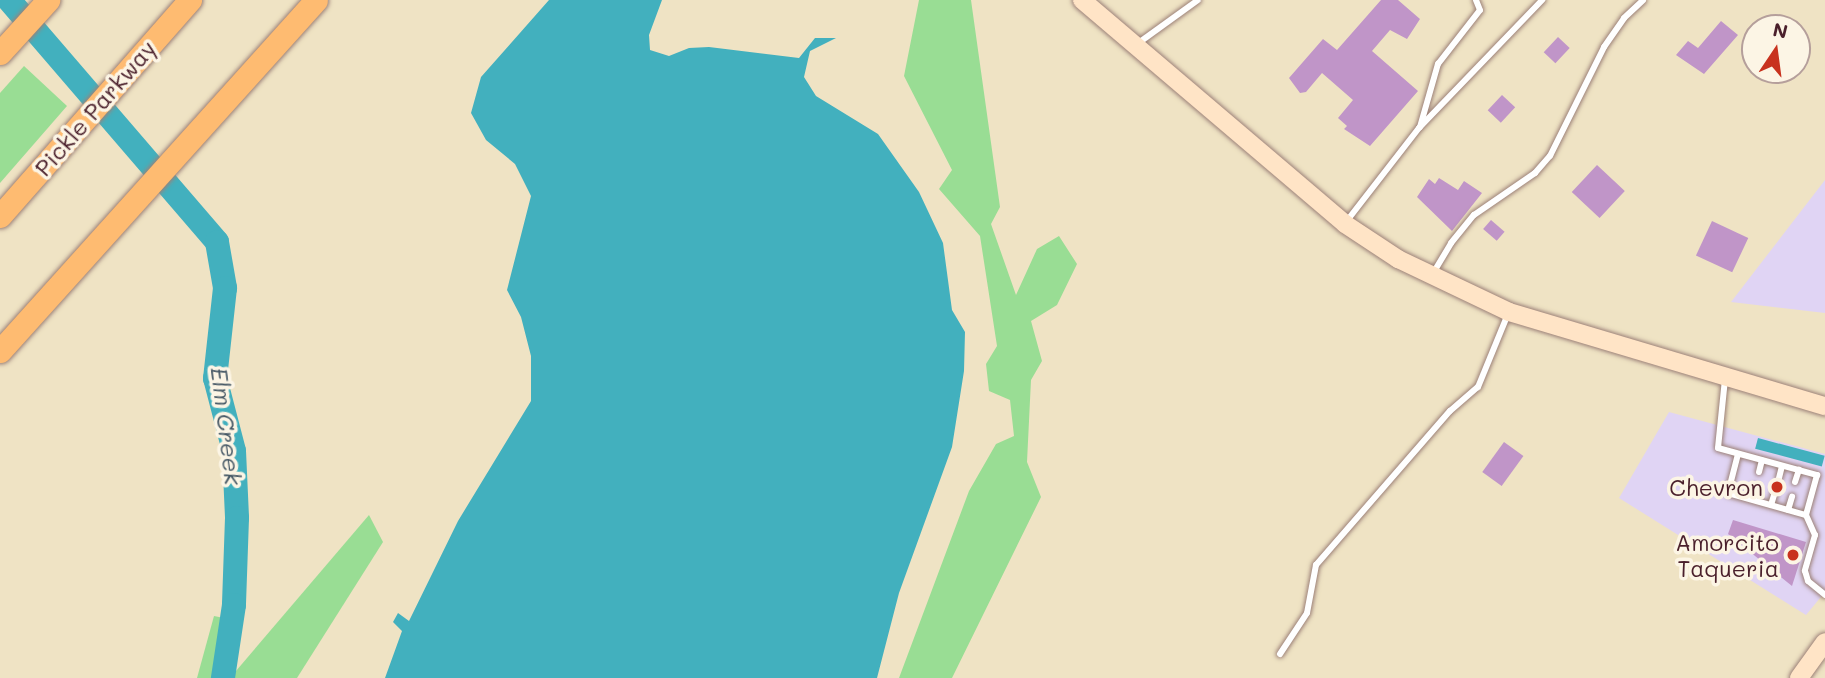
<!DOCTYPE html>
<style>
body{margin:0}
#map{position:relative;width:1825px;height:678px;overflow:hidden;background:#efe3c4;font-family:Mali,sans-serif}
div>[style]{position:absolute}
.built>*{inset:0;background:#e0d4f4}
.green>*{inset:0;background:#99dd94}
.water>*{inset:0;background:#42b0be;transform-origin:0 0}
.river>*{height:24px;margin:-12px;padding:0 12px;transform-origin:12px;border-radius:12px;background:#42b0be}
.building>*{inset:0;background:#c095c8;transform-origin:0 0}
.roads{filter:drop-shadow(0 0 2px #9c8178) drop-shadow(0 0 2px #9c8178)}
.lane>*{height:6px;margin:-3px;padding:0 3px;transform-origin:3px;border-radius:3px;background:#fff}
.secondary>*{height:18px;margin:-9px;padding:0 9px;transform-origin:9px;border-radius:9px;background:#ffe4c6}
.highway>*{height:23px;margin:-11.5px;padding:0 11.5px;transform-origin:11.5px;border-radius:11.5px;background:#febb71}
.dots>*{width:19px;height:19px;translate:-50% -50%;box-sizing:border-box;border:4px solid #fcf5e5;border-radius:50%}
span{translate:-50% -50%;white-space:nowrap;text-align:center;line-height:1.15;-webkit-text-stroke:7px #fcf5e5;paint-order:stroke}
.street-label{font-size:23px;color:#4a1f2b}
.poi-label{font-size:23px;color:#4a1f2b}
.right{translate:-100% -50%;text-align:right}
.water-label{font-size:24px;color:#475966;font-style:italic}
.north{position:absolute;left:1741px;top:14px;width:70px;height:70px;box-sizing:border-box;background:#fcf5e5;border:2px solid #b59f9b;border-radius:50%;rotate:13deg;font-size:19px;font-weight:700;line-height:28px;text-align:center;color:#4a1f2b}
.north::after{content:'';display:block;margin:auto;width:24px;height:32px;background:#c8321e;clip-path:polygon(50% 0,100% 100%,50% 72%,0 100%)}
</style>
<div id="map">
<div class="built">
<div style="clip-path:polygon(1825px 180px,1825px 313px,1731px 302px)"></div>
<div style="clip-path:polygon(1669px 412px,1825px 454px,1825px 592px,1806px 615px,1619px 498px)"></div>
</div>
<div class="green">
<div style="clip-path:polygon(919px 0,971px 0,1000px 207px,991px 224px,1016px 295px,1037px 249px,1059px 236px,1077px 264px,1057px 305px,1031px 321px,1042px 361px,1031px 380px,1027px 462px,1041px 497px,952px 678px,899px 678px,969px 491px,996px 444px,1014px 436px,1010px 400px,989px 391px,986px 364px,997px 346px,980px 236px,939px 189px,952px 170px,904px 76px)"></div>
<div style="clip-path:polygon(24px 66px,67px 106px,0 183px,0 93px)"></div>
<div style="clip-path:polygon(369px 515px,383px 542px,297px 678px,230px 678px)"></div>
<div style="clip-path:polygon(214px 616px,224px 618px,212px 678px,197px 678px)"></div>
</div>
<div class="water">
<div style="clip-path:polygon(549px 0,662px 0,649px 35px,650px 50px,669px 56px,689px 48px,709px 47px,799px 58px,815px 38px,836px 38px,810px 51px,804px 77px,816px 96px,878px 134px,919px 192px,943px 243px,952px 310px,965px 332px,964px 371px,952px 447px,899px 593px,877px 678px,385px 678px,402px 631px,393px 622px,398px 613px,409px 621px,458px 521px,531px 401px,531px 356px,521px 317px,507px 290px,531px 196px,515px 164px,486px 140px,471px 113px,481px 77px)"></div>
<div style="left:1758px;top:438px;width:69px;height:11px;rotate:15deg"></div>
</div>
<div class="river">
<div style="left:9px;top:0;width:319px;rotate:49.3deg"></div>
<div style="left:217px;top:242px;width:47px;rotate:80.1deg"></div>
<div style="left:225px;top:288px;width:91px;rotate:96.3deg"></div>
<div style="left:215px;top:378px;width:75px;rotate:75.4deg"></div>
<div style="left:234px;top:451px;width:67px;rotate:87.4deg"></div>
<div style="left:237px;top:518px;width:87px;rotate:92deg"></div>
<div style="left:234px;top:605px;width:74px;rotate:98.6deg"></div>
</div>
<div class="building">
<div style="clip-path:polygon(1381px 0,1398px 0,1420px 19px,1407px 39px,1390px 30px,1372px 51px,1418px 91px,1370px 146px,1344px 129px,1347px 126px,1338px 118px,1353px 100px,1322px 73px,1306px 92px,1300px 93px,1289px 78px,1323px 39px,1337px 50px)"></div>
<div style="clip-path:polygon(1721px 21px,1738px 35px,1704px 74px,1676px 55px,1688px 41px,1698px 48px)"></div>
<div style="left:1558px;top:37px;width:16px;height:21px;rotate:43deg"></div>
<div style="left:1502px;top:95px;width:18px;height:21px;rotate:43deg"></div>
<div style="left:1597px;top:165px;width:38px;height:37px;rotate:43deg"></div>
<div style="clip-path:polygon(1439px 178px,1458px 190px,1464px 181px,1482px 193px,1452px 231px,1417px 197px,1429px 179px,1435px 184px)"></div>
<div style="left:1491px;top:220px;width:18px;height:12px;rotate:41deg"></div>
<div style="left:1712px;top:221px;width:40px;height:38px;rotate:25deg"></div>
<div style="left:1504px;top:442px;width:24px;height:37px;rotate:36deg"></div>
<div style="clip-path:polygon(1733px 520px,1806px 542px,1792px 586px,1728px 534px)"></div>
</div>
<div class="roads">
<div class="lane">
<div style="left:1137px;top:44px;width:75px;rotate:-35.8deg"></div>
<div style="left:1420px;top:127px;width:66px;rotate:-74.1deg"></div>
<div style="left:1438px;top:64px;width:68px;rotate:-52.1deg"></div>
<div style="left:1480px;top:10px;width:11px;rotate:-112deg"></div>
<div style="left:1346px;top:222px;width:119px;rotate:-52.2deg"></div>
<div style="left:1419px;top:128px;width:178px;rotate:-46.1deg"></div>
<div style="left:1432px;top:275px;width:37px;rotate:-59deg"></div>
<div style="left:1451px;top:243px;width:36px;rotate:-51deg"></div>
<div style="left:1474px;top:215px;width:74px;rotate:-34.5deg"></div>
<div style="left:1535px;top:173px;width:23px;rotate:-49deg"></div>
<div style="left:1550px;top:156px;width:122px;rotate:-63.6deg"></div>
<div style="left:1604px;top:47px;width:35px;rotate:-55deg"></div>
<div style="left:1624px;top:18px;width:26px;rotate:-43deg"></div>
<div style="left:1725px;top:379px;width:69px;rotate:95.8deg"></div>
<div style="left:1718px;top:448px;width:103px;rotate:15.3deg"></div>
<div style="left:1817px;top:475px;width:41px;rotate:105.4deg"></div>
<div style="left:1806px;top:515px;width:22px;rotate:66deg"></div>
<div style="left:1815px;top:535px;width:37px;rotate:106deg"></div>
<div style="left:1805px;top:571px;width:10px;rotate:73deg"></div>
<div style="left:1808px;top:581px;width:22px;rotate:39deg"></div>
<div style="left:1738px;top:454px;width:40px;rotate:104.4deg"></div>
<div style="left:1728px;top:493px;width:81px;rotate:15.8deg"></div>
<div style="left:1759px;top:472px;width:12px;rotate:-76deg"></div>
<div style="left:1779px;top:478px;width:12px;rotate:-76deg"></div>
<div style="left:1795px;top:482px;width:13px;rotate:-72deg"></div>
<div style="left:1751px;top:499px;width:13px;rotate:-72deg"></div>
<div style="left:1771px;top:505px;width:14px;rotate:-73deg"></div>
<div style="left:1788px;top:510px;width:14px;rotate:-73deg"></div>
<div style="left:1280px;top:654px;width:49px;rotate:-56.6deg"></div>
<div style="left:1307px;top:613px;width:49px;rotate:-79.4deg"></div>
<div style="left:1316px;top:565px;width:204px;rotate:-49deg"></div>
<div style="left:1450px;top:411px;width:37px;rotate:-41deg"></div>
<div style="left:1478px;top:387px;width:79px;rotate:-67.7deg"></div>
</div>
<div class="secondary">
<div style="left:1082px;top:0;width:345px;rotate:40.4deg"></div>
<div style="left:1345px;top:224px;width:64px;rotate:33.4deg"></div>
<div style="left:1398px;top:259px;width:123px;rotate:25.5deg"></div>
<div style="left:1509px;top:312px;width:330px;rotate:16.6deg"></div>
<div style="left:1799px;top:678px;width:44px;rotate:-54.2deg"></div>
</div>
<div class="highway">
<div style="left:0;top:53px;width:72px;rotate:-47.8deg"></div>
<div style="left:0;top:216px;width:288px;rotate:-48.7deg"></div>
<div style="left:0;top:351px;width:472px;rotate:-48deg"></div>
</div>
</div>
<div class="dots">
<div style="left:1777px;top:487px;background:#c8321e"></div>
<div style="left:1793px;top:555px;background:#c8321e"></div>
</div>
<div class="street-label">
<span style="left:95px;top:108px;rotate:-49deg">Pickle Parkway</span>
</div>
<div class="poi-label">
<span class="right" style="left:1763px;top:487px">Chevron</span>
<span class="right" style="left:1779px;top:555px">Amorcito<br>Taqueria</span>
</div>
<div class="water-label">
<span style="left:227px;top:426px;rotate:83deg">Elm Creek</span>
</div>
<div class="north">N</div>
</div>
